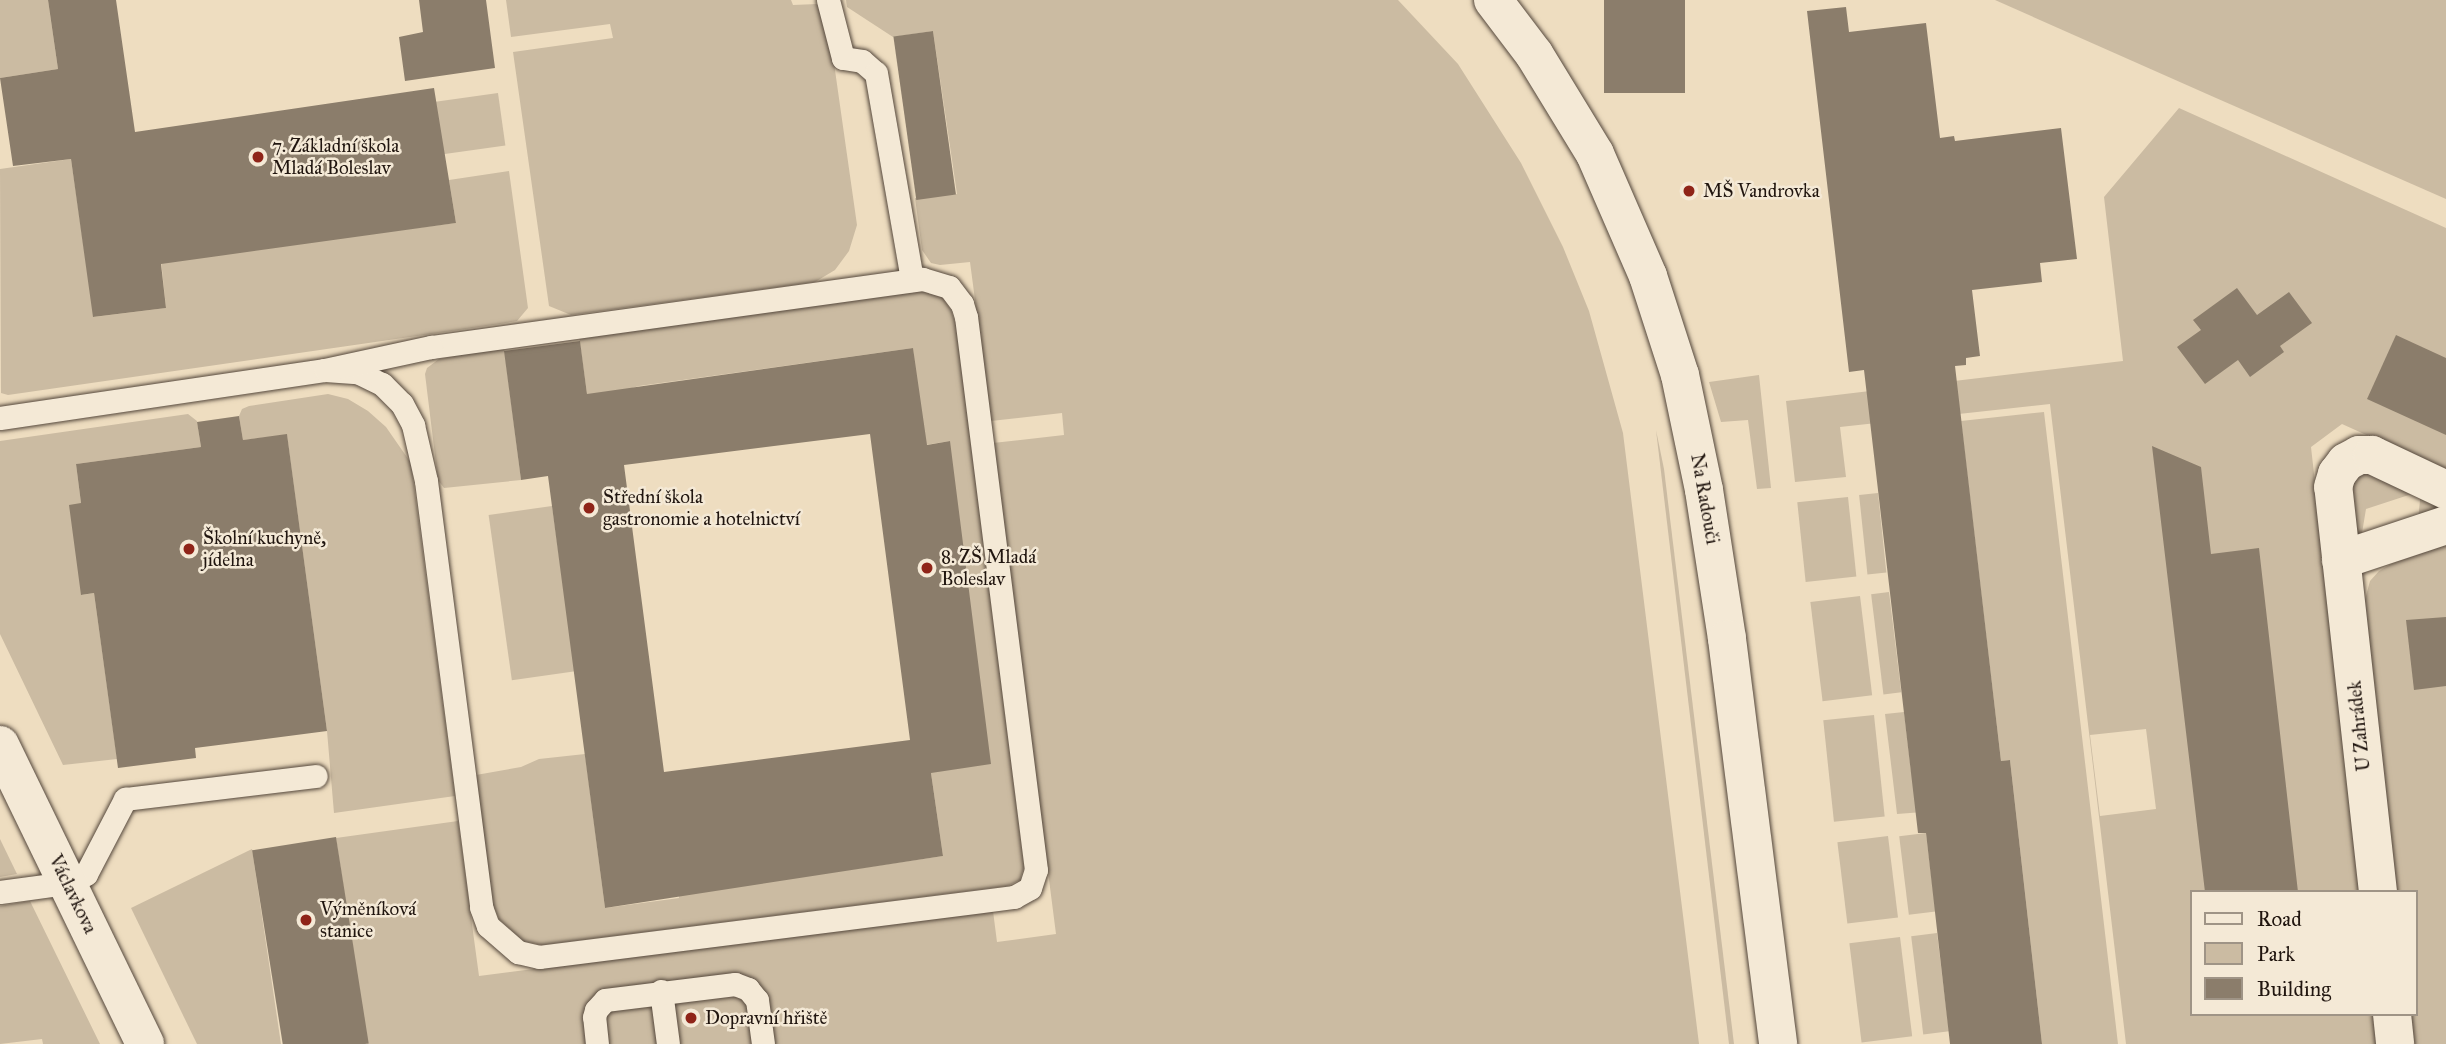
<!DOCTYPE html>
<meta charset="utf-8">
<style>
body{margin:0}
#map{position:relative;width:2446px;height:1044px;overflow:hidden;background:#eeddc0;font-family:"IM FELL Great Primer",serif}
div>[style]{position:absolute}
.green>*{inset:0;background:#cbbba2;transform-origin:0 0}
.building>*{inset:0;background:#8b7d6b;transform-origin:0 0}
.roads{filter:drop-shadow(0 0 2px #54473b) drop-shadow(0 0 2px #54473b)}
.service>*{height:23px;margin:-11.5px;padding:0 11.5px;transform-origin:11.5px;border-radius:11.5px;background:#f4e9d6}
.minor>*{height:38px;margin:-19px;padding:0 19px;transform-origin:19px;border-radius:19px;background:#f4e9d6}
.dots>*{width:19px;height:19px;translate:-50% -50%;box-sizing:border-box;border:4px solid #f4e9d6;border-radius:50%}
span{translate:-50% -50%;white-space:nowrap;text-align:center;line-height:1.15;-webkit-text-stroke:5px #f4e9d6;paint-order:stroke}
.poi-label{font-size:19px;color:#20150f}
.left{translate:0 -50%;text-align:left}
.street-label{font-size:19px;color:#20150f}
.legend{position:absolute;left:2190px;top:890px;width:228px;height:126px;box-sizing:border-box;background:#f4e9d6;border:2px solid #9f9486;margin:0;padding:9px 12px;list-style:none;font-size:21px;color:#20150f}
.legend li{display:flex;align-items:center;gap:14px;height:35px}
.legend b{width:35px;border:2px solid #9f9486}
</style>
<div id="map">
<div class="green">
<div style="clip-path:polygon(0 0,48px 0,58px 69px,0 78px)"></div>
<div style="clip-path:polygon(506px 0,791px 0,793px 5px,817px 4px,828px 21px,857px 225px,849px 251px,835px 270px,815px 282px,571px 315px,549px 306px,513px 52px,613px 38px,610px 24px,511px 37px)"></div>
<div style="clip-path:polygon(846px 0,1398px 0,1458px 64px,1521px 163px,1563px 247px,1589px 311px,1623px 433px,1699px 1044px,367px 1044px,336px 838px,458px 821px,479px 976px,993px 911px,997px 942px,1056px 934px,993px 443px,1064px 435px,1062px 413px,991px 421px,970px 262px,940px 265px,931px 263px,922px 250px,915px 198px,957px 194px,933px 31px,893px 37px,847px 7px)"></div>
<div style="clip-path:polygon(1995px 0,2446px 0,2446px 199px,2216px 98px)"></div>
<div style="left:498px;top:93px;width:53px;height:63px;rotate:82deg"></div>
<div style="clip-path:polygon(evenodd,2179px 108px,2446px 228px,2446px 471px,2342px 424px,2311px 447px,2361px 892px,2192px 892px,2192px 1014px,2375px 1014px,2379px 1044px,2126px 1044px,2050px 404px,1840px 427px,1846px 477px,1795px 482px,1786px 401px,2123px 361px,2104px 197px,2179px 108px,2146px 729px,2156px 809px,2100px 816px,2090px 735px,2146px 729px)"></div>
<div style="clip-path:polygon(71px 159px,94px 317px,166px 308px,161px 260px,456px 223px,449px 180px,509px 171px,528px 308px,517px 321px,500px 324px,8px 395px,1px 393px,0 169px)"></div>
<div style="clip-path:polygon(917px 290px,942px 297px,951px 310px,956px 325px,1024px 867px,1020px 880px,1007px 886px,542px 945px,523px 941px,499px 919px,492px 902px,476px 775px,521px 767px,539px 759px,585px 754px,605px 908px,679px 898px,678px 884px,710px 890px,943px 856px,931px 773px,950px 441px,919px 446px,913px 348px,639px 386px,588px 401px,579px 336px)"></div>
<div style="clip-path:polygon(504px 347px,521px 480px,444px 488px,438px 480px,425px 374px,427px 368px,439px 359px)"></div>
<div style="clip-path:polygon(1759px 375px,1771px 488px,1757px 489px,1748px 420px,1721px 422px,1709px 382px)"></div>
<div style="clip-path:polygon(328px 394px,348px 399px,368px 411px,386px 427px,411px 463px,455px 796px,334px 813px,327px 731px,287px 435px,243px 440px,239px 416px,242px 409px,249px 406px)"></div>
<div style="clip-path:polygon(2044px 412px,2118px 1044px,2042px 1044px,2010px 760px,2001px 761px,1961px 421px)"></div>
<div style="clip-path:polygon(188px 414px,197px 421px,201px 447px,76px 464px,81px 503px,82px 595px,94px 593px,117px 759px,63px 765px,0 634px,0 441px)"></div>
<div style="clip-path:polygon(1656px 430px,1664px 469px,1734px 1044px,1729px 1044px)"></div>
<div style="clip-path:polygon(2361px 465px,2434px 494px,2439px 500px,2438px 511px,2418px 520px,2421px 491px,2366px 509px,2361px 539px,2356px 538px,2350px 481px,2351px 474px)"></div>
<div style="left:1878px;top:493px;width:80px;height:19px;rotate:84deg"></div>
<div style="left:1848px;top:497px;width:80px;height:51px;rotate:84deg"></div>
<div style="left:552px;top:506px;width:167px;height:64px;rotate:82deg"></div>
<div style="clip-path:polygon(2446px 545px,2446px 1044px,2412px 1044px,2409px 1014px,2416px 1014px,2416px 892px,2395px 892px,2363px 607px,2370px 581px,2379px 571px,2391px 564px)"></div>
<div style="left:1889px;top:592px;width:101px;height:18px;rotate:83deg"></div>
<div style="left:1860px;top:596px;width:100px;height:50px;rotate:83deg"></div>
<div style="clip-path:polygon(1904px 712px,1911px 771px,1923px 812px,1897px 814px,1885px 714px)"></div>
<div style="left:1874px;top:715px;width:102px;height:51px;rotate:84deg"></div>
<div style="left:1926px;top:833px;width:79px;height:27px;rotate:83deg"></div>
<div style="left:1888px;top:836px;width:82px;height:51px;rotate:83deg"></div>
<div style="clip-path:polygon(0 839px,17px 874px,0 877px)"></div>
<div style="clip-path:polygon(252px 849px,281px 1044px,197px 1044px,131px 908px)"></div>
<div style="clip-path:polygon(30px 901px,100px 1044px,43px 1044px,42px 1039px,0 1044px,0 906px)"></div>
<div style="left:1937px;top:933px;width:99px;height:26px;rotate:83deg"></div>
<div style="left:1900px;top:937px;width:100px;height:51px;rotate:83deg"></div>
</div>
<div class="building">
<div style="clip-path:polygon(48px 0,116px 0,135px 132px,434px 88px,456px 223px,161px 264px,166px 308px,93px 317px,71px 159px,13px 166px,0 78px,58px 69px)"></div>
<div style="clip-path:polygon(419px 0,486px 0,495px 68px,405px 81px,399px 37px,423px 32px)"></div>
<div style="left:1604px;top:0;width:81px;height:93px"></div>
<div style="clip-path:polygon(1846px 7px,1849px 32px,1926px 23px,1940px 138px,1954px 136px,1955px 141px,2061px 128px,2077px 259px,2040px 263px,2042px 282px,1972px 290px,1980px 356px,1966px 358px,1966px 365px,1955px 366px,2001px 761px,2010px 760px,2042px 1044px,1950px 1044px,1926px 833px,1918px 833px,1864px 370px,1849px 372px,1807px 11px)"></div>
<div style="left:933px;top:31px;width:165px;height:40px;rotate:82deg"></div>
<div style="clip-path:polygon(2237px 288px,2257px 315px,2289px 292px,2312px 323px,2280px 346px,2284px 352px,2250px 377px,2238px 360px,2205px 384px,2177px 347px,2201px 330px,2193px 320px)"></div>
<div style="clip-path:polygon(2396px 335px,2446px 358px,2446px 435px,2367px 399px)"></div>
<div style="clip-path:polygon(evenodd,580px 341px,587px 394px,913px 348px,927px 445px,950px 441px,991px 764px,931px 773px,943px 856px,605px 908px,548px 476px,521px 480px,504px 351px,580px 341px,870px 434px,910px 740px,664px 772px,624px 465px,870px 434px)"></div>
<div style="clip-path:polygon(239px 416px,243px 440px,287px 434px,327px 731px,195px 748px,196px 758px,118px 768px,94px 593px,81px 595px,69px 505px,81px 503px,76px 464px,201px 447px,197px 422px)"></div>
<div style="clip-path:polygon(2152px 446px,2201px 467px,2211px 554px,2259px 548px,2298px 892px,2205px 892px)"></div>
<div style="clip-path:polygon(2446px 617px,2446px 686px,2414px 690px,2406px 620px)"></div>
<div style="left:336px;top:837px;width:209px;height:85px;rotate:81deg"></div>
</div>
<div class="roads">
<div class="service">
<div style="left:828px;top:0;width:60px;rotate:75.5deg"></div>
<div style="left:843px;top:58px;width:19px;rotate:9deg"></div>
<div style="left:862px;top:61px;width:18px;rotate:41deg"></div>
<div style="left:876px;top:73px;width:210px;rotate:80.1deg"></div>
<div style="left:0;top:418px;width:329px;rotate:-8.4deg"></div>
<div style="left:325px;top:370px;width:32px;rotate:4deg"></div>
<div style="left:357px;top:372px;width:28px;rotate:26deg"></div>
<div style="left:382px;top:384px;width:28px;rotate:45deg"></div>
<div style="left:402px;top:404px;width:24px;rotate:62deg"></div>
<div style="left:413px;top:425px;width:57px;rotate:76.9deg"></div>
<div style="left:426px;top:481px;width:430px;rotate:82.6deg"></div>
<div style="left:481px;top:907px;width:20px;rotate:70deg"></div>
<div style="left:488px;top:926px;width:40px;rotate:41deg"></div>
<div style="left:518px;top:952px;width:22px;rotate:13deg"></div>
<div style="left:539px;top:957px;width:479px;rotate:-7.2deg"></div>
<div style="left:1014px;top:897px;width:18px;rotate:-29deg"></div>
<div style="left:1030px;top:888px;width:19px;rotate:-72deg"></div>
<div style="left:1036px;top:870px;width:557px;rotate:-97.21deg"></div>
<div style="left:966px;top:317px;width:14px;rotate:-107deg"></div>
<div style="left:962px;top:304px;width:21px;rotate:-127deg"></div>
<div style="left:949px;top:287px;width:28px;rotate:-163deg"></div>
<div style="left:922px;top:279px;width:496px;rotate:172.1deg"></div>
<div style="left:431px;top:347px;width:108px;rotate:167.8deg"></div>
<div style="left:0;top:892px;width:68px;rotate:-7.7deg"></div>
<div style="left:67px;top:883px;width:21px;rotate:-25deg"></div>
<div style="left:86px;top:874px;width:85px;rotate:-62.5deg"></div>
<div style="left:125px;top:799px;width:192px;rotate:-6.9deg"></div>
<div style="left:661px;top:991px;width:53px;rotate:82.5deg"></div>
<div style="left:597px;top:1044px;width:27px;rotate:-96deg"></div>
<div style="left:594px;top:1017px;width:7px;rotate:-74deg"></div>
<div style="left:596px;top:1010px;width:13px;rotate:-48deg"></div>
<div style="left:605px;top:1000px;width:131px;rotate:-7deg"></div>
<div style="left:735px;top:984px;width:14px;rotate:21deg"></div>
<div style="left:748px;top:989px;width:14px;rotate:51deg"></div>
<div style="left:757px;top:1000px;width:44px;rotate:82.2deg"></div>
</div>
<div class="minor">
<div style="left:1493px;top:0;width:68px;rotate:52.8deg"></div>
<div style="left:1534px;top:54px;width:117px;rotate:58.6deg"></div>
<div style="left:1595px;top:154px;width:133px;rotate:66.5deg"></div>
<div style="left:1648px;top:276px;width:104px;rotate:72.1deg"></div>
<div style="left:1680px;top:375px;width:117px;rotate:78.2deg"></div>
<div style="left:1704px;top:490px;width:151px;rotate:81.2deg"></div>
<div style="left:1727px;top:639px;width:408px;rotate:82.8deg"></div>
<div style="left:2341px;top:560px;width:111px;rotate:-18.4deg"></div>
<div style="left:0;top:745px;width:332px;rotate:64.1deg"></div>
<div style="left:2378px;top:892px;width:407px;rotate:-96.3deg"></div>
<div style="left:2333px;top:487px;width:14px;rotate:-73deg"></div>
<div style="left:2337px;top:474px;width:15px;rotate:-53deg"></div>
<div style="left:2346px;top:462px;width:15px;rotate:-28deg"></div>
<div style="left:2359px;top:455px;width:13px"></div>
<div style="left:2372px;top:455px;width:82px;rotate:25.3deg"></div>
<div style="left:2392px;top:1014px;width:30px;rotate:84deg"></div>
</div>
</div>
<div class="dots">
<div style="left:258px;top:157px;background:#8f2418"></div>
<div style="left:1689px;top:191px;background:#8f2418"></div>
<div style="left:589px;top:508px;background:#8f2418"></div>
<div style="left:189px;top:549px;background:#8f2418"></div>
<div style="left:927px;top:568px;background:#8f2418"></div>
<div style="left:306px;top:920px;background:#8f2418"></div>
<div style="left:691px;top:1018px;background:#8f2418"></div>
</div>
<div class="poi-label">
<span class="left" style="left:272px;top:157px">7. Základní škola<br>Mladá Boleslav</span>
<span class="left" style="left:1703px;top:191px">MŠ Vandrovka</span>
<span class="left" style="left:603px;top:508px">Střední škola<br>gastronomie a hotelnictví</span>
<span class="left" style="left:203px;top:549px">Školní kuchyně,<br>jídelna</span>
<span class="left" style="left:941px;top:568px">8. ZŠ Mladá<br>Boleslav</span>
<span class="left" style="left:320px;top:920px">Výměníková<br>stanice</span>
<span class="left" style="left:705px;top:1018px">Dopravní hřiště</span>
</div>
<div class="street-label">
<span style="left:1705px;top:499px;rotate:80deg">Na Radouči</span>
<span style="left:2359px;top:726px;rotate:-96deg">U Zahrádek</span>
<span style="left:73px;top:894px;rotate:64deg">Václavkova</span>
</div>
<ul class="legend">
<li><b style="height:9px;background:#f4e9d6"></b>Road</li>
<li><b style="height:19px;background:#cbbba2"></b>Park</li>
<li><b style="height:19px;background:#8b7d6b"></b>Building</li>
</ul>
</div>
